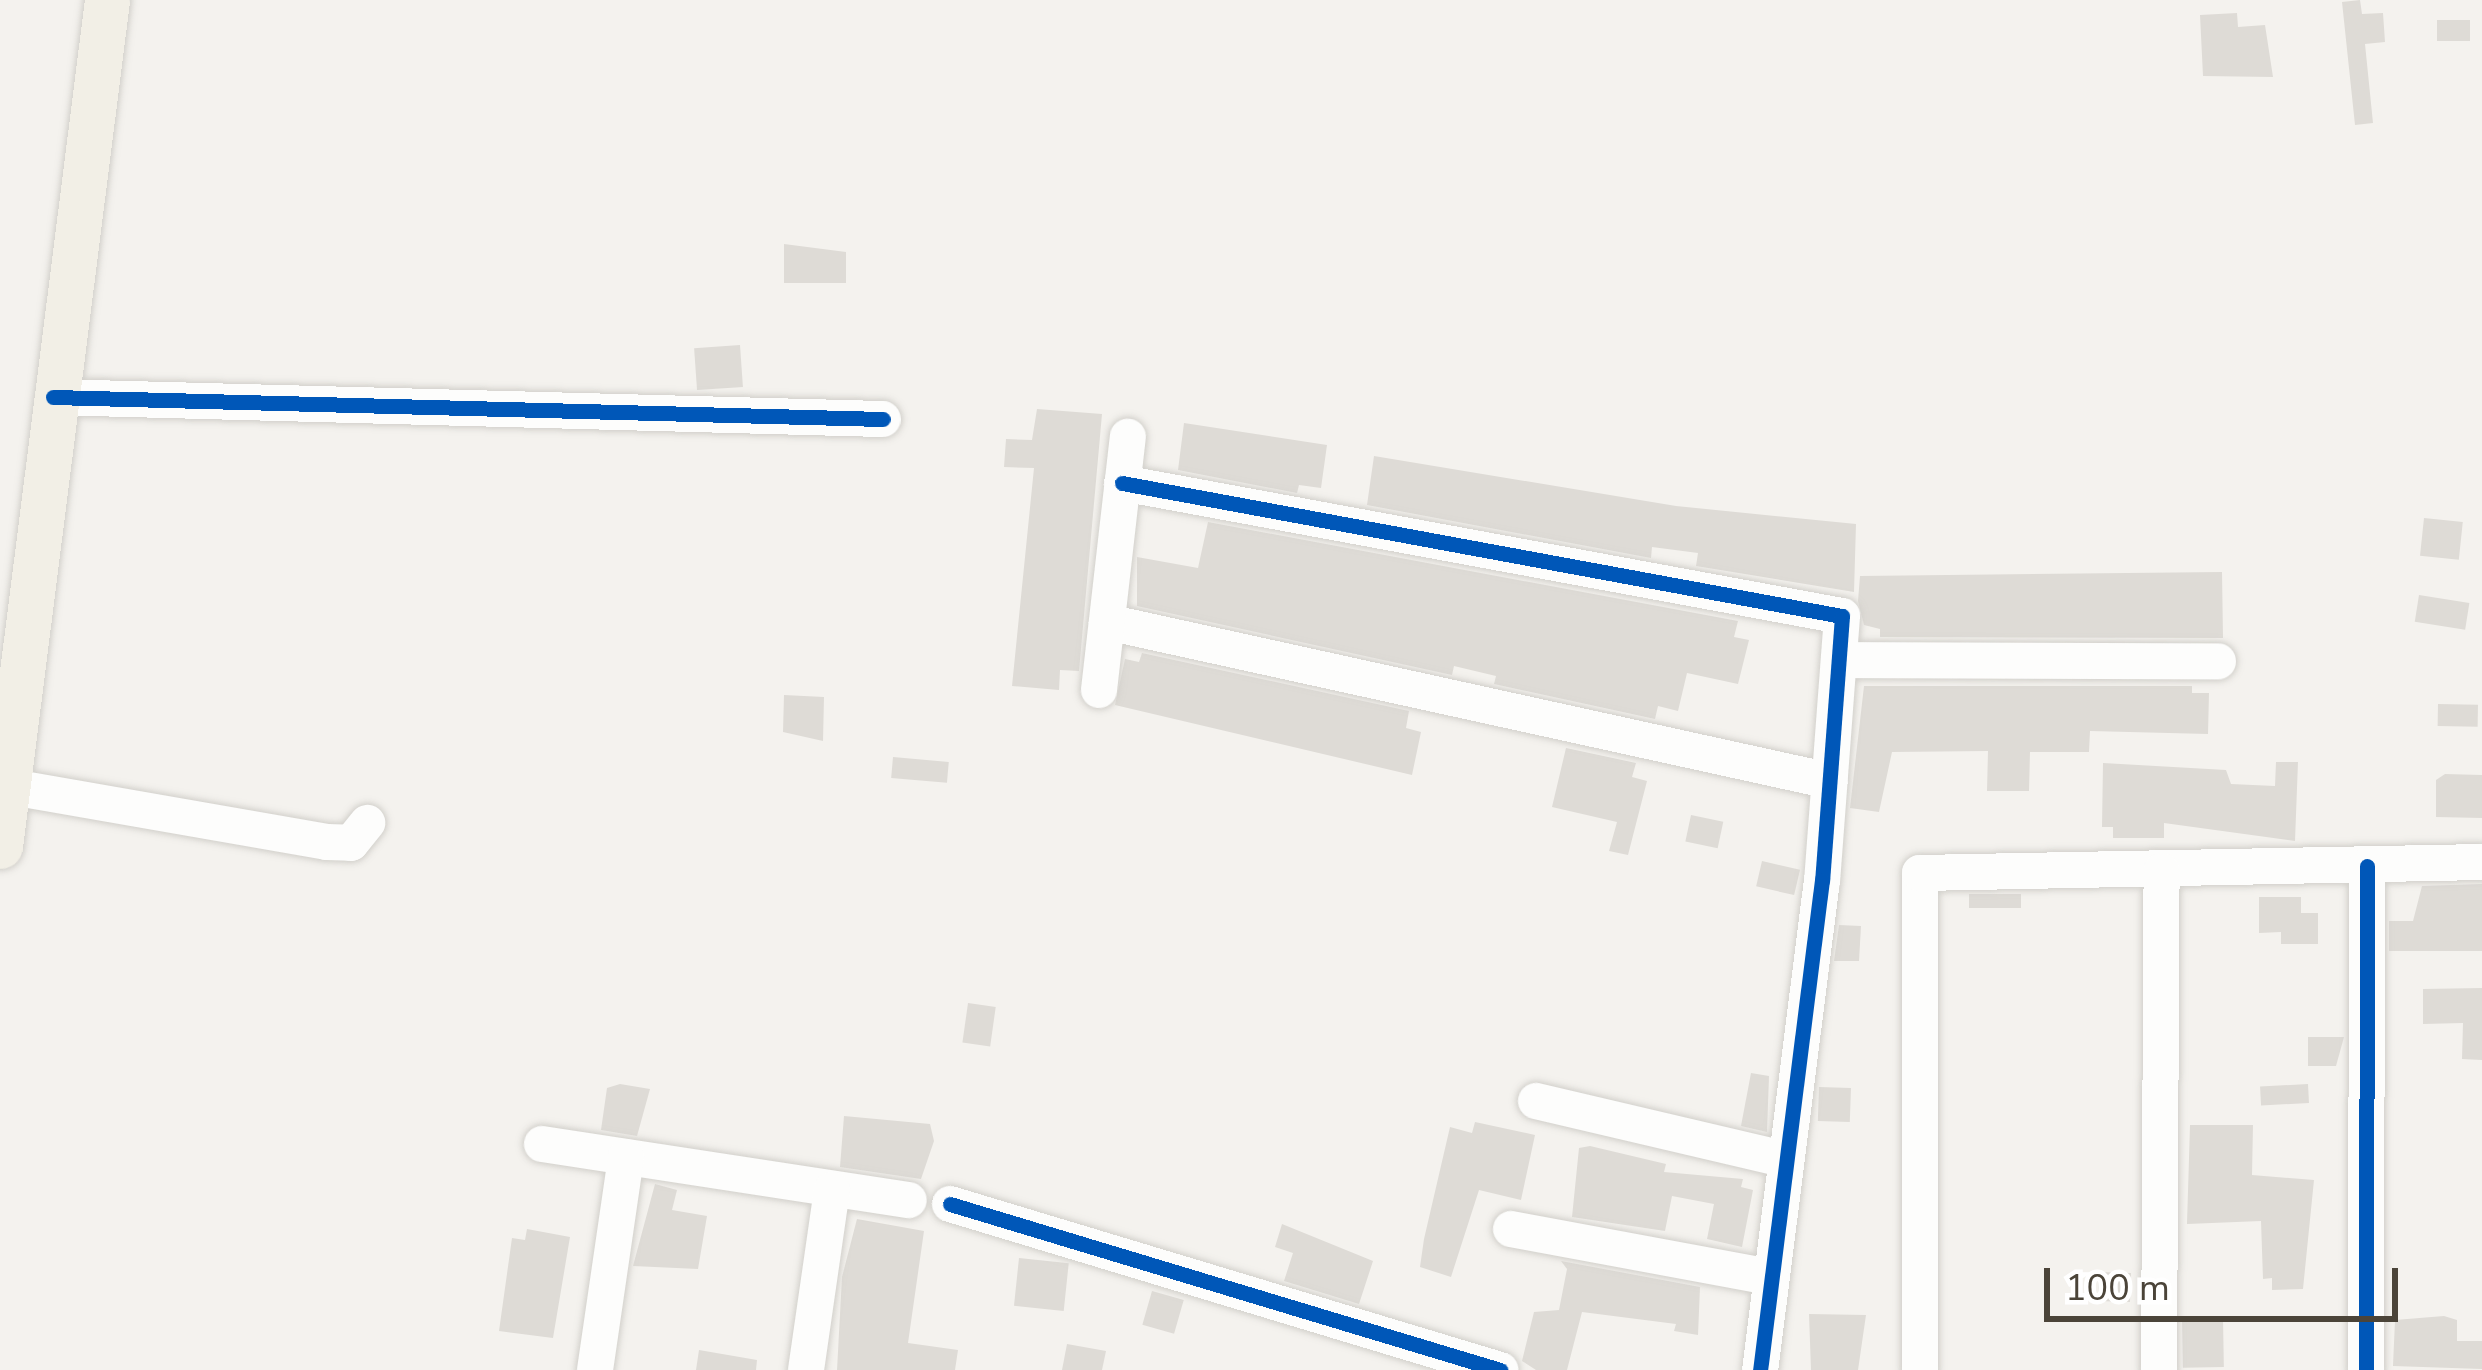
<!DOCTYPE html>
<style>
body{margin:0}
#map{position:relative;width:2482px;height:1370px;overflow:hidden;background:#f4f2ee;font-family:"Nunito Sans",sans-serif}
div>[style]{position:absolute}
.building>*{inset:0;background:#dedbd6;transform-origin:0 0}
.roads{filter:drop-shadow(0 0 3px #d2d0cb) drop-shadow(0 0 3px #d2d0cb)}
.minor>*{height:36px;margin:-18px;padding:0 18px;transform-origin:18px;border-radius:18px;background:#fdfdfc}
.major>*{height:45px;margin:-22.5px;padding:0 22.5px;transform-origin:22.5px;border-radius:22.5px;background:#f2efe6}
.cycleway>*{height:15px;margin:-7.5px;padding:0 7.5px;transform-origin:7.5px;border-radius:7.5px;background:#0057b8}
span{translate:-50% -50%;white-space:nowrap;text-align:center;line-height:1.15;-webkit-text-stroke:10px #fff;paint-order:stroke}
.scale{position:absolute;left:2044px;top:1268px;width:354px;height:54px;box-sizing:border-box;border:6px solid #4b4439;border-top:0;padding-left:15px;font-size:36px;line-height:42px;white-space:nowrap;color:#4b4439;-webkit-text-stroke:9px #fff;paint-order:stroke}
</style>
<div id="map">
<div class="building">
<div style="clip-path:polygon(2360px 0,2362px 14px,2383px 13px,2385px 42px,2365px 44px,2373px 123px,2355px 125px,2342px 2px)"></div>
<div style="clip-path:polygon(2237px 13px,2238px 27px,2265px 25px,2273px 77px,2203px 76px,2200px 15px)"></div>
<div style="left:2437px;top:20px;width:33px;height:21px"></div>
<div style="clip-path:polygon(784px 244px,846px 252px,846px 283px,784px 283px)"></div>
<div style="left:740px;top:345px;width:42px;height:46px;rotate:86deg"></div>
<div style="clip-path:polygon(1037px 409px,1102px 414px,1079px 671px,1060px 670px,1059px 690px,1012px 686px,1034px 468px,1004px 467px,1006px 439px,1032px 440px)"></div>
<div style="clip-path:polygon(1184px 423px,1327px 445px,1321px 488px,1299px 485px,1297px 493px,1178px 470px)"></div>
<div style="clip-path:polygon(1374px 456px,1676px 506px,1856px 524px,1854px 592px,1696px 566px,1698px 553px,1652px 547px,1651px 558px,1367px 505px)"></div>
<div style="left:2424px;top:518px;width:39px;height:38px;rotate:6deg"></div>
<div style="clip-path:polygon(1208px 522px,1738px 621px,1734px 637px,1749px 640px,1738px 684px,1687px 673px,1678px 711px,1658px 706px,1655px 719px,1494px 684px,1496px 676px,1454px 666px,1452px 675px,1137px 606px,1137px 557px,1198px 568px)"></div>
<div style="clip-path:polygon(2222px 572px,2223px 638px,1880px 637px,1880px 629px,1864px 625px,1858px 601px,1860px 576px)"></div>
<div style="left:2419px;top:595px;width:51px;height:27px;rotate:9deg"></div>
<div style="clip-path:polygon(1142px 653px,1409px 711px,1406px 728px,1421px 732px,1412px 775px,1115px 705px,1125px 659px,1139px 662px)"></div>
<div style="clip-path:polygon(1864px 686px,2192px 686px,2192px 693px,2209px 693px,2208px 734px,2090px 731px,2089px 752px,2030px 752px,2029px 791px,1987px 791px,1988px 751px,1892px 752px,1879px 812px,1850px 808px)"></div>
<div style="clip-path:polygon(784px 695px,824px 697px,823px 741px,783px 732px)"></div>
<div style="left:2438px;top:704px;width:40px;height:22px;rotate:1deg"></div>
<div style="clip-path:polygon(1566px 748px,1636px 763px,1632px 777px,1647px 781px,1628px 855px,1609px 851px,1617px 822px,1552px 807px)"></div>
<div style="left:893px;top:757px;width:56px;height:21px;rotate:5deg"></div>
<div style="clip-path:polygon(2276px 762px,2298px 762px,2295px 841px,2164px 823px,2164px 838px,2113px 838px,2113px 827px,2102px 827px,2103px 763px,2226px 770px,2231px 784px,2275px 786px)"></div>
<div style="clip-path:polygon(2445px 774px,2482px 775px,2482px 818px,2436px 817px,2436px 780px)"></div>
<div style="left:1691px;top:815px;width:33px;height:27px;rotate:12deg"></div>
<div style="left:1762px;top:861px;width:39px;height:26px;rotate:13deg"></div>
<div style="clip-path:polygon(2482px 884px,2482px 951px,2389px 951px,2389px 921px,2413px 921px,2422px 886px)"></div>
<div style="left:2021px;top:894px;width:14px;height:52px;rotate:90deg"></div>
<div style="clip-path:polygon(2259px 897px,2301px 897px,2301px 913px,2318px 913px,2318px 944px,2281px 944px,2281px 932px,2259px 933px)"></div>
<div style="clip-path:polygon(1839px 925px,1861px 926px,1859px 961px,1834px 961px)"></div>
<div style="clip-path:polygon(2482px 988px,2482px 1060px,2462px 1059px,2463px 1023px,2423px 1024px,2423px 989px)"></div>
<div style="left:968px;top:1003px;width:28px;height:40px;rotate:8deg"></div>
<div style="clip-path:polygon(2308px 1037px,2344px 1037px,2336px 1066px,2308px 1066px)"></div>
<div style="clip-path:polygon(1751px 1073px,1769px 1076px,1767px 1132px,1741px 1126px)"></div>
<div style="clip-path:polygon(620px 1084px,650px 1089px,637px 1136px,601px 1130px,607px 1088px)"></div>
<div style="left:2308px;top:1084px;width:19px;height:48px;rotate:87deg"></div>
<div style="left:1819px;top:1087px;width:32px;height:34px;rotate:2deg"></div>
<div style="clip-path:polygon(844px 1116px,930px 1124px,934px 1141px,921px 1179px,840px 1167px)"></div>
<div style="clip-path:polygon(1475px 1122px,1535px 1135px,1521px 1200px,1479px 1190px,1451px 1277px,1420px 1267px,1424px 1239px,1450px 1127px,1472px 1133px)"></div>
<div style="clip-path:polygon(2190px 1125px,2253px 1125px,2252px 1175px,2314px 1180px,2303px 1289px,2272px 1290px,2272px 1278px,2263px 1279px,2261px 1221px,2187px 1224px)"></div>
<div style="clip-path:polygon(1590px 1146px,1666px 1164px,1664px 1172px,1743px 1179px,1741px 1187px,1753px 1190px,1742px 1247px,1707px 1239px,1714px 1204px,1672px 1196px,1665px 1231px,1572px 1217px,1579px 1148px)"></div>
<div style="clip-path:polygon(655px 1184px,677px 1190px,672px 1210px,707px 1216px,698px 1269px,633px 1266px)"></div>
<div style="clip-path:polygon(857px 1219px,924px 1231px,908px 1343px,958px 1350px,955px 1370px,837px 1370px,842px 1277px)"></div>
<div style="clip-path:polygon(1282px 1224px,1373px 1261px,1359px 1304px,1284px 1281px,1293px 1253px,1275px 1247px)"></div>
<div style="clip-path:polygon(527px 1229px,570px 1237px,553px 1338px,499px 1331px,512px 1238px,525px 1240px)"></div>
<div style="left:1019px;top:1258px;width:50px;height:48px;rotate:6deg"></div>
<div style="clip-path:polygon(1561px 1261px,1700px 1287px,1698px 1335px,1674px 1331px,1676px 1324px,1582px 1312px,1567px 1370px,1536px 1370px,1522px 1361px,1534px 1312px,1559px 1310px,1567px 1269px)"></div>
<div style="left:2099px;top:1272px;width:32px;height:29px;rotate:2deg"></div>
<div style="left:1152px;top:1291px;width:33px;height:35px;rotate:16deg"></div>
<div style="clip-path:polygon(1809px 1314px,1866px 1315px,1858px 1370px,1811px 1370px)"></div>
<div style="clip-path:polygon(2444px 1316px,2457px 1320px,2457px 1341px,2482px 1341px,2482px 1369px,2393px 1366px,2395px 1320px)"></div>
<div style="left:2223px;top:1318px;width:49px;height:41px;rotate:89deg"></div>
<div style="clip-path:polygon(1067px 1344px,1106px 1351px,1102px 1370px,1062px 1370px)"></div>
<div style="clip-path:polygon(699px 1350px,757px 1360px,756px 1370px,696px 1370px)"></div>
</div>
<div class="roads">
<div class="minor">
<div style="left:53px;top:397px;width:830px;rotate:1.52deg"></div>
<div style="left:1122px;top:483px;width:732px;rotate:10.47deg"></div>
<div style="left:1842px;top:616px;width:265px;rotate:94.3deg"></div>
<div style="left:1822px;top:880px;width:494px;rotate:97.2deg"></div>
<div style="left:1107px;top:622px;width:740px;rotate:12.4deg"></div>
<div style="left:1839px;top:660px;width:379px;rotate:0.2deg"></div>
<div style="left:1099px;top:690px;width:255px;rotate:-83.5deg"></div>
<div style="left:6px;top:786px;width:326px;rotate:9.9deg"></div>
<div style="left:327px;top:842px;width:24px;rotate:2deg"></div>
<div style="left:351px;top:843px;width:26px;rotate:-51deg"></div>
<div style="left:1536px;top:1101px;width:254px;rotate:13.2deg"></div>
<div style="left:542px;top:1144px;width:371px;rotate:8.7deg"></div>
<div style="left:950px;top:1204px;width:575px;rotate:16.79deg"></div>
<div style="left:1511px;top:1229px;width:263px;rotate:10.5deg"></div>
<div style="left:595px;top:1370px;width:215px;rotate:-81.7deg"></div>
<div style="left:806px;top:1370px;width:182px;rotate:-81.8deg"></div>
<div style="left:1920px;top:1370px;width:497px;rotate:-90deg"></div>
<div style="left:1920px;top:873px;width:562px;rotate:-1.12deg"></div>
<div style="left:2159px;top:1370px;width:499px;rotate:-89.7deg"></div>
<div style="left:2366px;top:1370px;width:504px;rotate:-89.89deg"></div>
</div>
<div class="major">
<div style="left:0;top:846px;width:853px;rotate:-82.79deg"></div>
</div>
</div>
<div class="cycleway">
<div style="left:53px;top:397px;width:830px;rotate:1.52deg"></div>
<div style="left:1122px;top:483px;width:732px;rotate:10.47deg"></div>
<div style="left:1842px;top:616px;width:265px;rotate:94.3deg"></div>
<div style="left:1822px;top:880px;width:494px;rotate:97.2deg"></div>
<div style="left:950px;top:1204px;width:575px;rotate:16.79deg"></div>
<div style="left:2366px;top:1370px;width:504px;rotate:-89.89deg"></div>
</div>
<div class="scale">100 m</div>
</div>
